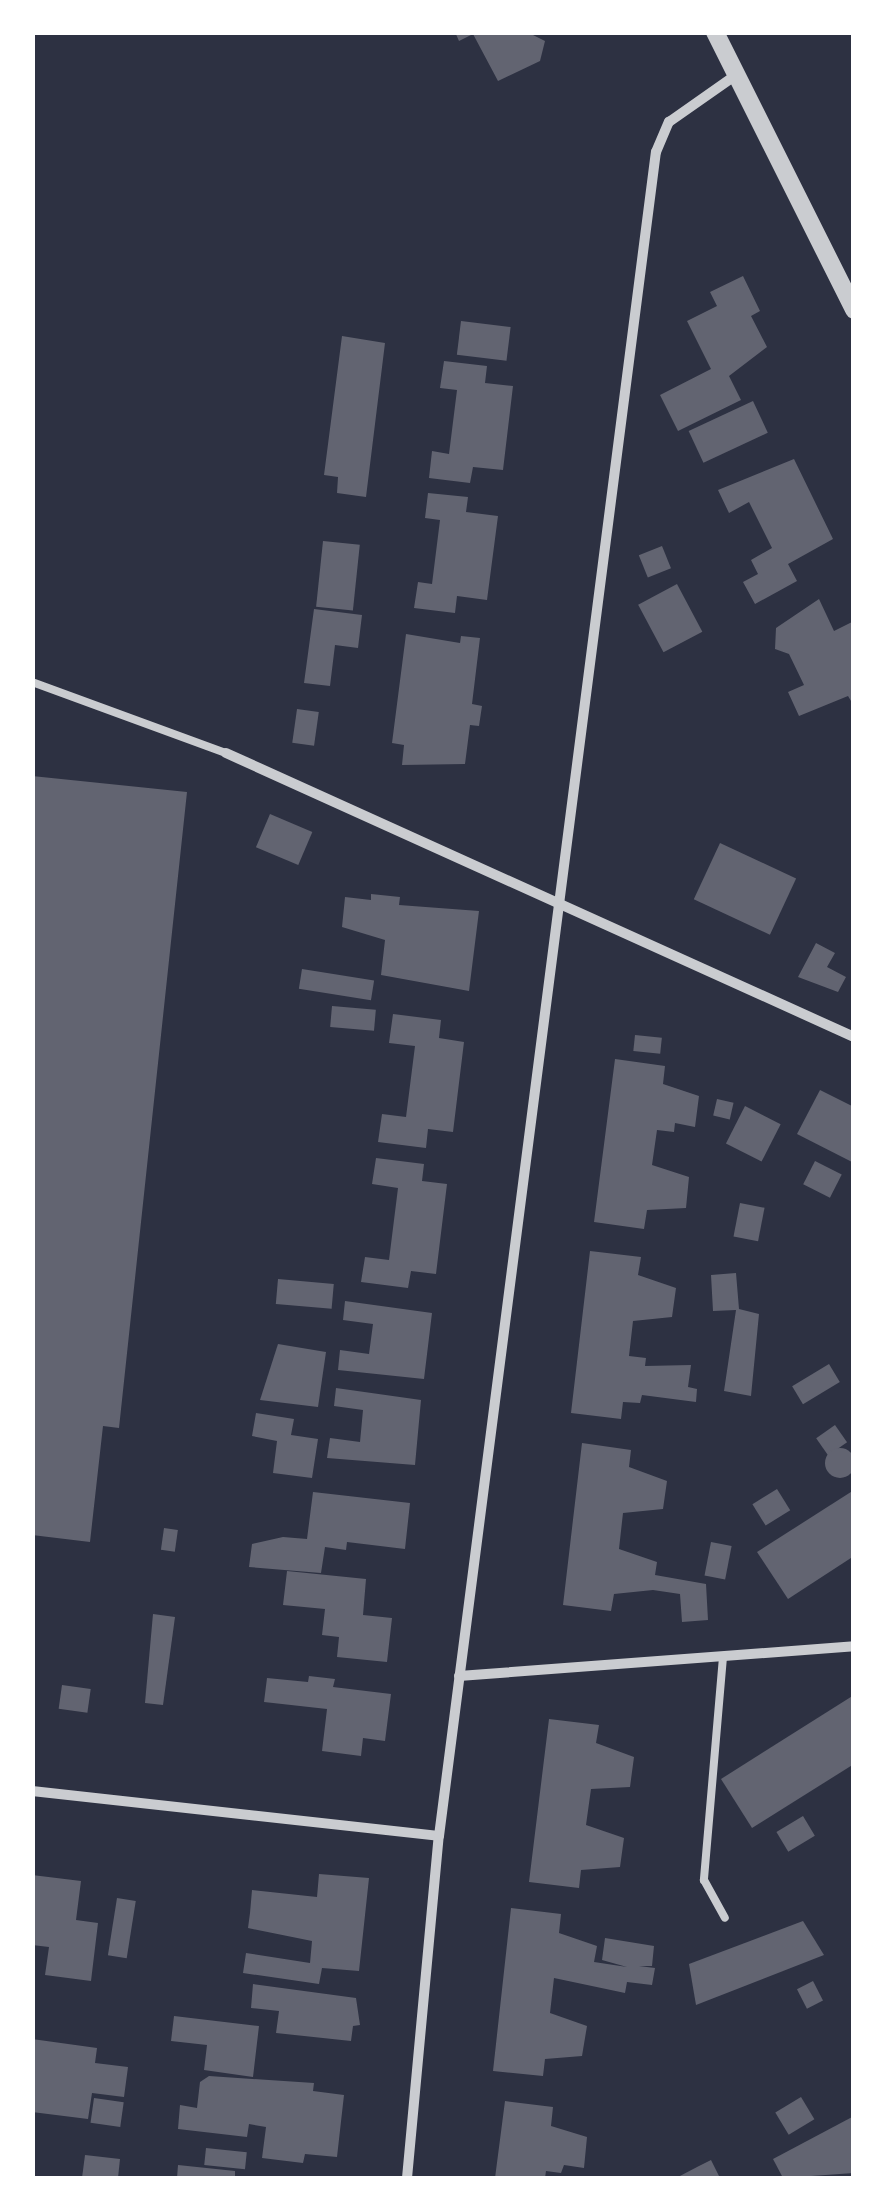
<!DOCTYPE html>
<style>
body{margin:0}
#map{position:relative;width:886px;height:2211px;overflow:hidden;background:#2d3142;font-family:"Alegreya Sans",sans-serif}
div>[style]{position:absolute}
.building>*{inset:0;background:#626471;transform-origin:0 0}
.round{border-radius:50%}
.service>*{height:8px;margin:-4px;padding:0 4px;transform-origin:4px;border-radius:4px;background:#caccd0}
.minor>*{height:10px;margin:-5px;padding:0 5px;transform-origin:5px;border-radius:5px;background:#caccd0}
.tertiary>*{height:18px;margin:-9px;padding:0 9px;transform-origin:9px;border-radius:9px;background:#caccd0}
span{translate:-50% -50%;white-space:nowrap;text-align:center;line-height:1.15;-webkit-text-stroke:10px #fff;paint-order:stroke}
.frame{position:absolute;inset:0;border:35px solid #fff;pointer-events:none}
</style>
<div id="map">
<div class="building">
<div style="clip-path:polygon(455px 32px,527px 32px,545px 41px,540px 61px,498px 81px,473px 34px,459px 41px)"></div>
<div style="clip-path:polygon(743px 276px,760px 311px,751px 316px,767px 347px,729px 376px,741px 400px,678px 431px,660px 395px,711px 369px,687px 321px,717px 306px,710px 292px)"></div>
<div style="left:461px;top:321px;width:50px;height:34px;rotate:7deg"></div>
<div style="clip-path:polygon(342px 336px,385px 343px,366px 497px,337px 493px,338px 477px,324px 475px)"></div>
<div style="clip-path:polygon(444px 361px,487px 366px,485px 383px,513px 386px,503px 470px,473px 467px,470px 483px,429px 478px,432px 451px,449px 454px,457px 390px,440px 388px)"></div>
<div style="left:753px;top:401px;width:35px;height:71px;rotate:65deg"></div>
<div style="clip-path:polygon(794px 459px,833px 539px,788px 564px,797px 581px,755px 604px,743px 582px,758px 574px,751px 560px,772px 548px,749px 502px,729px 513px,718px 490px)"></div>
<div style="clip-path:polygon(428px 493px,468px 497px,466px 512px,498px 516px,487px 600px,457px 596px,455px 613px,414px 608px,418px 582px,432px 584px,440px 520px,425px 518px)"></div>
<div style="left:323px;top:541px;width:37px;height:66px;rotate:6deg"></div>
<div style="left:662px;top:546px;width:24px;height:25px;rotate:68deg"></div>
<div style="left:677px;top:584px;width:54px;height:44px;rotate:62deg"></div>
<div style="clip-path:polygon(819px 599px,834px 631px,854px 621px,854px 706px,848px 696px,799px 716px,788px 692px,804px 685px,789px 654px,775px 649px,776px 628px)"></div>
<div style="clip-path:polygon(314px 609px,362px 615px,358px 648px,335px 645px,330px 686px,304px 683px)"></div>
<div style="clip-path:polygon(406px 634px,460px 643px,461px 636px,480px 638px,472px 704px,482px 706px,479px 726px,470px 725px,465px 764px,402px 765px,404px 745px,392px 743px)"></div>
<div style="left:297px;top:709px;width:22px;height:34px;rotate:8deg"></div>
<div style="clip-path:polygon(32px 776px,187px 792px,119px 1428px,103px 1426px,90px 1542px,32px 1535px)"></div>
<div style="left:270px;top:814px;width:46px;height:36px;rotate:23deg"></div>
<div style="left:720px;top:843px;width:84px;height:62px;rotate:25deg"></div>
<div style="clip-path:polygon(371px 894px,400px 897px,399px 905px,479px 911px,469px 991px,381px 975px,385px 940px,342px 927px,345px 897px,371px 900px)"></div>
<div style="clip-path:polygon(816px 943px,835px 953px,827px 967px,846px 977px,838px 992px,798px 977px)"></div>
<div style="left:302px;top:969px;width:73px;height:20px;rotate:9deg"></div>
<div style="left:332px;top:1006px;width:44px;height:21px;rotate:5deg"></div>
<div style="clip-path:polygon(393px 1014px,441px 1020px,439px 1038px,464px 1042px,453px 1132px,428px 1129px,426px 1148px,378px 1142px,382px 1114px,406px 1117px,415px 1046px,389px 1043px)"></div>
<div style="left:635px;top:1035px;width:27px;height:16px;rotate:6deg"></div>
<div style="clip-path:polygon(615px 1059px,665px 1066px,663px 1084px,699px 1096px,695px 1127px,675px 1123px,674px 1132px,657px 1130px,652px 1165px,689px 1177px,686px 1208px,647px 1210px,644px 1229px,594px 1222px)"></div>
<div style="clip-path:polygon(820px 1090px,854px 1107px,854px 1163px,797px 1134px)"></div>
<div style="left:717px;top:1099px;width:17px;height:17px;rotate:13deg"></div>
<div style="left:745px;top:1106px;width:40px;height:42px;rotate:27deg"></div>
<div style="clip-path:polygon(376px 1158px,424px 1164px,422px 1181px,447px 1184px,436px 1274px,411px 1271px,408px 1288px,361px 1282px,365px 1257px,389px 1260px,398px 1188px,372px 1184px)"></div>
<div style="left:815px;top:1161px;width:30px;height:26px;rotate:27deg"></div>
<div style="left:740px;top:1203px;width:25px;height:34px;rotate:11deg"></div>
<div style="clip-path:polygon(590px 1251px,641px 1257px,638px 1275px,676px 1288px,672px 1317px,633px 1321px,629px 1356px,646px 1358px,645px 1366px,691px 1365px,688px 1387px,697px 1389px,696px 1402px,642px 1395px,640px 1403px,623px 1402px,621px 1419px,571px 1413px)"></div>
<div style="clip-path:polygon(736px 1273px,739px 1309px,759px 1314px,751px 1396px,724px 1391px,736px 1310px,713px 1311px,711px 1275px)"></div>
<div style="left:278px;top:1279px;width:56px;height:25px;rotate:5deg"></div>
<div style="clip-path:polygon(345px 1301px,432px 1313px,424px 1379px,338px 1370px,340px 1350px,369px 1354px,373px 1324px,343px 1320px)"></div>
<div style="clip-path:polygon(278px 1344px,326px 1352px,318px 1407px,260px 1400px)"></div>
<div style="left:829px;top:1364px;width:21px;height:43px;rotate:59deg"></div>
<div style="clip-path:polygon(336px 1388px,421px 1400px,415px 1465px,327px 1458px,330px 1438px,360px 1442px,363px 1410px,334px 1406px)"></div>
<div style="clip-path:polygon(256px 1413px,294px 1419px,291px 1435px,318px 1439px,312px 1478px,273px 1473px,277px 1441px,252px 1436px)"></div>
<div style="left:835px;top:1425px;width:21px;height:23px;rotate:55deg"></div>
<div style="clip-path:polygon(582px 1443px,631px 1450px,629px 1467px,667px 1481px,663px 1509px,623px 1513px,619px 1549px,657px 1562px,655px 1575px,706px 1584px,708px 1620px,682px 1622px,680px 1594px,653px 1590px,614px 1594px,611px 1611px,563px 1605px)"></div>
<div class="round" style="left:825px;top:1448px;width:30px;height:30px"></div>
<div style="left:777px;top:1489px;width:25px;height:29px;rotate:58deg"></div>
<div style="clip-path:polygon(854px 1490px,854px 1556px,788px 1599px,757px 1552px)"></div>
<div style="clip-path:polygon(313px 1492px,410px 1503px,405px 1549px,347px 1542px,346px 1550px,325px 1547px,321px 1573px,249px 1567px,252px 1544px,283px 1537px,307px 1539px)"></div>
<div style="left:164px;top:1528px;width:14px;height:22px;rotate:8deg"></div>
<div style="left:711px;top:1542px;width:21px;height:34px;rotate:11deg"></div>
<div style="clip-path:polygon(287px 1571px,366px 1579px,363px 1615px,392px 1618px,387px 1662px,337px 1657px,339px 1637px,322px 1635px,325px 1609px,283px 1605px)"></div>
<div style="clip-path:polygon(153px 1614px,175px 1617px,163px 1705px,145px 1703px)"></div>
<div style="clip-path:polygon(309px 1676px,335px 1679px,333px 1687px,391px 1694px,385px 1741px,363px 1738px,361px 1756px,322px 1751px,327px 1709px,264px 1702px,267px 1678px,308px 1682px)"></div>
<div style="left:62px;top:1685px;width:29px;height:24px;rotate:8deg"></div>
<div style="clip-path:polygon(854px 1695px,854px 1764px,752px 1828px,721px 1779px)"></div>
<div style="clip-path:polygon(549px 1719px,599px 1725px,596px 1743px,634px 1757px,630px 1787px,591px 1789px,586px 1825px,624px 1838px,620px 1867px,581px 1870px,579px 1888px,529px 1882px)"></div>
<div style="left:803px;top:1816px;width:23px;height:31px;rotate:59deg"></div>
<div style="clip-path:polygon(319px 1874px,369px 1878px,359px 1971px,322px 1968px,319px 1984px,243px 1973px,246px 1953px,310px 1963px,312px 1941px,248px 1928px,250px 1913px,252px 1890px,317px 1897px)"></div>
<div style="clip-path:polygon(32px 1875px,81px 1881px,76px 1920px,98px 1923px,91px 1981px,45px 1975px,49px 1947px,32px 1945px)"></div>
<div style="left:117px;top:1898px;width:19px;height:58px;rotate:9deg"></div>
<div style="clip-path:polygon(511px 1908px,561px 1914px,559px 1933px,597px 1946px,594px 1962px,627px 1967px,602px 1960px,605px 1938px,654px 1946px,652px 1966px,639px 1966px,655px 1968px,652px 1985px,627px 1982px,625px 1993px,554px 1978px,550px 2013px,587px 2026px,582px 2056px,545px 2059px,543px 2076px,493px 2071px)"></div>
<div style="clip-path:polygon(803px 1921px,824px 1955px,696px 2005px,689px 1964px)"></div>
<div style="left:813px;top:1981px;width:22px;height:18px;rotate:63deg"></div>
<div style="clip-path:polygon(253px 1984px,356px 1998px,360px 2025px,353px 2026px,351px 2041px,276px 2033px,279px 2011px,251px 2008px)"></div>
<div style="clip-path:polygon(174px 2016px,259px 2026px,253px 2077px,204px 2070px,207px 2045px,171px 2041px)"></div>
<div style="clip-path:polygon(32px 2039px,97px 2048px,95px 2063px,128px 2067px,124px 2097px,92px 2093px,88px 2119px,32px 2112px)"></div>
<div style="clip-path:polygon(209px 2076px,314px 2083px,313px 2091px,344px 2095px,337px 2157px,305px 2154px,303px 2163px,262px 2158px,266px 2127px,249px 2124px,247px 2137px,178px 2129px,180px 2105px,197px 2108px,200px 2082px)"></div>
<div style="left:801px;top:2097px;width:26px;height:30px;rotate:59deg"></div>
<div style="left:94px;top:2098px;width:30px;height:25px;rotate:8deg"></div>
<div style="clip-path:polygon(505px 2101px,553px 2107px,551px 2126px,587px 2137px,584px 2168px,564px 2165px,561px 2173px,546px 2171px,545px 2178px,495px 2178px)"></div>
<div style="clip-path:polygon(854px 2116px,854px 2173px,783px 2178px,773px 2159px)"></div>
<div style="left:206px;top:2148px;width:41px;height:17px;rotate:6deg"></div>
<div style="clip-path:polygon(85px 2155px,120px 2159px,118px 2178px,82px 2178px)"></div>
<div style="clip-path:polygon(711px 2160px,720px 2178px,676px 2178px,699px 2166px)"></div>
<div style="clip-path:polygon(178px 2165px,235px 2171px,235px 2178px,177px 2178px)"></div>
</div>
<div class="service">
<div style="left:32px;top:682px;width:207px;rotate:20.1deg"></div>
<div style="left:723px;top:1657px;width:224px;rotate:94.9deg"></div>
<div style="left:704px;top:1880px;width:43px;rotate:61.1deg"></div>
</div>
<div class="minor">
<div style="left:226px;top:753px;width:689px;rotate:24.33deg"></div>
<div style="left:459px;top:1676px;width:396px;rotate:-4.3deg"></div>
<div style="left:32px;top:1791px;width:409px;rotate:6.3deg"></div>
<div style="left:407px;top:2178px;width:343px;rotate:-84.7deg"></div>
<div style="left:439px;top:1836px;width:1698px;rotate:-82.66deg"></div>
<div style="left:656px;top:152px;width:33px;rotate:-67deg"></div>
<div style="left:669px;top:122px;width:82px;rotate:-35deg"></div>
</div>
<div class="tertiary">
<div style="left:715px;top:32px;width:311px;rotate:63.4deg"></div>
</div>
<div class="frame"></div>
</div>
